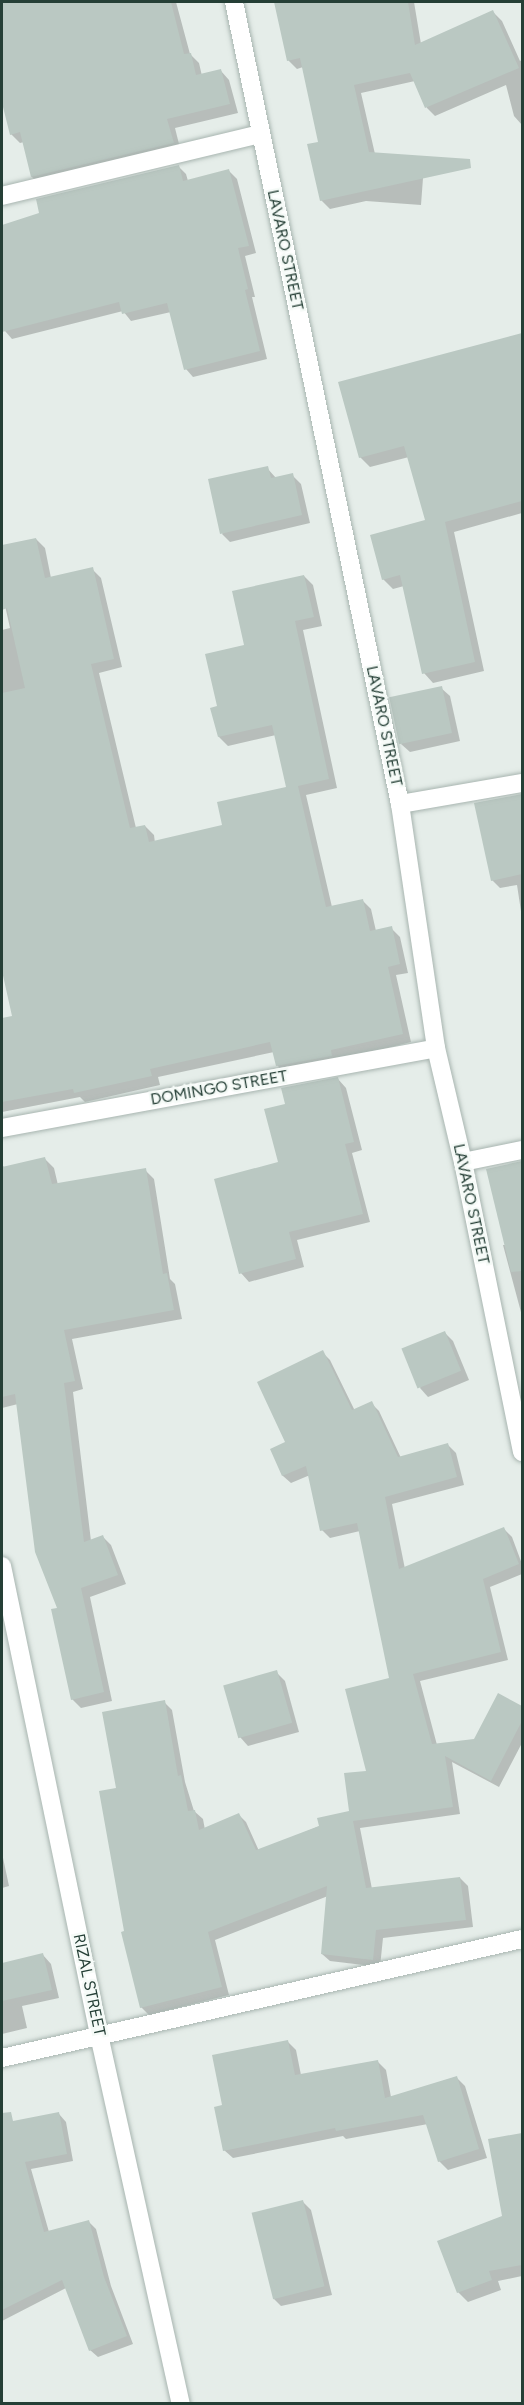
<!DOCTYPE html>
<style>
body{margin:0}
#map{position:relative;width:524px;height:2405px;overflow:hidden;background:#e5ede9;font-family:Figtree,sans-serif}
div>[style]{position:absolute}
.shadow>*{inset:0;background:#0003}
.building>*{inset:0;background:#bac8c2;transform-origin:0 0}
.roads{filter:drop-shadow(0 0 2px #a8b5b0) drop-shadow(0 0 2px #a8b5b0)}
.minor>*{height:18px;margin:-9px;padding:0 9px;transform-origin:9px;border-radius:9px;background:#fff}
span{translate:-50% -50%;white-space:nowrap;text-align:center;line-height:1.15;-webkit-text-stroke:5px #f5faf7;paint-order:stroke}
.street-label{font-size:16px;color:#253f36}
.frame{position:absolute;inset:0;border:3px solid #253f36;pointer-events:none}
</style>
<div id="map">
<div class="shadow">
<div style="clip-path:polygon(2px 2px,176px 2px,190px 54px,199px 63px,202px 76px,221px 71px,229px 80px,238px 113px,175px 128px,181px 152px,41px 186px,32px 177px,24px 142px,20px 143px,11px 134px,2px 97px)"></div>
<div style="clip-path:polygon(275px 2px,414px 2px,421px 44px,493px 12px,502px 21px,520px 61px,522px 60px,522px 125px,514px 116px,506px 85px,435px 116px,427px 108px,415px 81px,361px 93px,375px 154px,424px 165px,421px 205px,366px 201px,330px 209px,321px 200px,320px 143px,303px 67px,297px 69px,288px 60px)"></div>
<div style="clip-path:polygon(179px 167px,186px 174px,188px 181px,229px 171px,237px 179px,256px 253px,245px 256px,255px 297px,252px 297px,267px 359px,193px 377px,186px 369px,171px 312px,131px 321px,123px 311px,12px 339px,5px 331px,2px 319px,2px 227px)"></div>
<div style="clip-path:polygon(522px 336px,522px 513px,454px 532px,484px 671px,433px 683px,424px 673px,404px 586px,393px 589px,383px 579px,426px 521px,409px 457px,370px 467px,360px 457px,340px 383px)"></div>
<div style="clip-path:polygon(267px 468px,276px 478px,292px 475px,301px 484px,310px 523px,230px 542px,222px 534px)"></div>
<div style="clip-path:polygon(36px 539px,45px 548px,51px 578px,92px 569px,101px 578px,122px 667px,99px 673px,136px 828px,145px 826px,154px 835px,155px 843px,224px 826px,288px 788px,276px 735px,228px 746px,219px 737px,219px 707px,245px 646px,304px 576px,313px 585px,322px 626px,303px 630px,337px 788px,306px 795px,332px 907px,362px 900px,371px 909px,376px 931px,391px 928px,400px 937px,408px 973px,396px 975px,411px 1042px,286px 1074px,277px 1065px,274px 1052px,158px 1077px,160px 1085px,85px 1102px,80px 1097px,2px 1112px,2px 1019px,14px 1017px,2px 964px,2px 630px,10px 628px,2px 592px,2px 547px)"></div>
<div style="clip-path:polygon(441px 688px,450px 696px,460px 741px,410px 752px,401px 744px)"></div>
<div style="clip-path:polygon(522px 796px,522px 918px,517px 885px,500px 888px,492px 880px,476px 804px)"></div>
<div style="clip-path:polygon(338px 1079px,346px 1088px,362px 1150px,352px 1153px,370px 1222px,297px 1240px,304px 1267px,249px 1282px,241px 1273px,279px 1163px,286px 1105px)"></div>
<div style="clip-path:polygon(45px 1159px,54px 1168px,58px 1185px,145px 1170px,154px 1179px,170px 1279px,175px 1284px,182px 1319px,72px 1339px,83px 1389px,73px 1392px,91px 1541px,102px 1536px,111px 1545px,126px 1584px,90px 1597px,112px 1701px,81px 1708px,72px 1699px,59px 1609px,18px 1404px,2px 1408px,2px 1165px,5px 1168px)"></div>
<div style="clip-path:polygon(522px 1163px,522px 1316px,503px 1245px,506px 1245px,488px 1170px)"></div>
<div style="clip-path:polygon(445px 1333px,453px 1341px,469px 1380px,428px 1397px,420px 1388px)"></div>
<div style="clip-path:polygon(322px 1352px,330px 1360px,355px 1411px,371px 1403px,379px 1411px,401px 1458px,448px 1445px,456px 1453px,464px 1485px,392px 1504px,405px 1569px,504px 1529px,512px 1537px,522px 1564px,522px 1574px,490px 1587px,508px 1660px,420px 1681px,437px 1745px,475px 1740px,499px 1695px,522px 1707px,522px 1743px,499px 1787px,452px 1762px,460px 1814px,360px 1828px,372px 1889px,460px 1878px,468px 1886px,473px 1927px,383px 1938px,380px 1967px,330px 1961px,322px 1954px,328px 1896px,215px 1940px,229px 1995px,149px 2015px,141px 2007px,126px 1933px,118px 1789px,164px 1702px,172px 1710px,185px 1782px,194px 1811px,203px 1819px,205px 1830px,239px 1815px,246px 1822px,259px 1851px,351px 1813px,367px 1772px,391px 1679px,360px 1531px,330px 1538px,322px 1530px,310px 1475px,291px 1483px,283px 1476px,272px 1449px,288px 1443px)"></div>
<div style="clip-path:polygon(276px 1672px,285px 1681px,299px 1732px,248px 1746px,240px 1737px)"></div>
<div style="clip-path:polygon(2px 1853px,9px 1886px,2px 1888px)"></div>
<div style="clip-path:polygon(43px 1955px,51px 1964px,59px 1998px,22px 2006px,27px 2028px,2px 2034px,2px 1964px)"></div>
<div style="clip-path:polygon(288px 2042px,296px 2050px,301px 2075px,378px 2062px,386px 2070px,391px 2097px,456px 2077px,465px 2086px,487px 2158px,448px 2170px,439px 2161px,428px 2124px,346px 2139px,343px 2136px,233px 2158px,224px 2150px,224px 2106px)"></div>
<div style="clip-path:polygon(59px 2114px,66px 2122px,73px 2161px,31px 2169px,49px 2232px,89px 2222px,96px 2229px,111px 2286px,133px 2344px,98px 2357px,90px 2350px,66px 2288px,2px 2321px,2px 2219px,4px 2218px,2px 2210px,2px 2124px)"></div>
<div style="clip-path:polygon(522px 2134px,522px 2276px,498px 2281px,501px 2290px,468px 2302px,458px 2292px,504px 2217px,489px 2140px)"></div>
<div style="clip-path:polygon(302px 2201px,311px 2210px,332px 2295px,281px 2306px,273px 2298px)"></div>
</div>
<div class="building">
<div style="clip-path:polygon(2px 2px,171px 2px,184px 54px,191px 53px,196px 75px,221px 69px,230px 104px,167px 119px,174px 143px,31px 177px,20px 132px,10px 135px,2px 103px)"></div>
<div style="clip-path:polygon(274px 2px,408px 2px,415px 45px,493px 10px,519px 68px,425px 108px,410px 73px,354px 85px,369px 152px,470px 159px,471px 168px,320px 201px,307px 144px,318px 142px,300px 58px,287px 61px)"></div>
<div style="clip-path:polygon(179px 165px,183px 181px,229px 169px,249px 246px,238px 248px,248px 289px,245px 290px,260px 351px,184px 370px,167px 303px,122px 314px,119px 302px,2px 332px,2px 225px,39px 213px,36px 199px)"></div>
<div style="clip-path:polygon(522px 333px,522px 501px,445px 522px,475px 662px,422px 674px,400px 575px,382px 580px,370px 535px,425px 520px,404px 446px,359px 458px,338px 382px)"></div>
<div style="clip-path:polygon(268px 466px,271px 478px,293px 473px,302px 515px,220px 534px,208px 479px)"></div>
<div style="clip-path:polygon(36px 538px,45px 578px,93px 567px,114px 659px,91px 664px,130px 828px,145px 825px,149px 842px,222px 825px,217px 802px,286px 787px,272px 725px,218px 737px,210px 708px,217px 706px,205px 654px,244px 645px,232px 591px,304px 575px,314px 617px,295px 621px,329px 779px,298px 786px,326px 907px,363px 899px,370px 931px,392px 926px,400px 964px,388px 967px,403px 1034px,331px 1050px,332px 1056px,276px 1066px,270px 1042px,150px 1069px,152px 1076px,74px 1093px,73px 1089px,2px 1102px,2px 1018px,12px 1016px,2px 971px,2px 693px,25px 688px,7px 608px,2px 610px,2px 545px)"></div>
<div style="left:442px;top:686px;width:48px;height:54px;rotate:78deg"></div>
<div style="clip-path:polygon(522px 794px,522px 874px,491px 881px,474px 803px)"></div>
<div style="clip-path:polygon(338px 1077px,354px 1142px,345px 1144px,363px 1214px,289px 1232px,296px 1259px,239px 1274px,214px 1179px,278px 1162px,264px 1109px,285px 1104px,281px 1088px)"></div>
<div style="clip-path:polygon(45px 1157px,52px 1184px,146px 1168px,163px 1274px,167px 1273px,174px 1310px,64px 1330px,75px 1381px,64px 1383px,84px 1542px,103px 1535px,118px 1575px,81px 1588px,104px 1692px,71px 1700px,51px 1609px,57px 1608px,35px 1552px,15px 1394px,2px 1397px,2px 1167px)"></div>
<div style="clip-path:polygon(522px 1161px,522px 1271px,511px 1272px,486px 1169px)"></div>
<div style="left:445px;top:1331px;width:43px;height:47px;rotate:68deg"></div>
<div style="clip-path:polygon(323px 1350px,352px 1410px,372px 1401px,398px 1457px,448px 1443px,457px 1477px,385px 1497px,399px 1569px,504px 1527px,519px 1564px,483px 1579px,501px 1652px,413px 1674px,432px 1744px,474px 1739px,498px 1693px,522px 1706px,522px 1721px,491px 1781px,445px 1756px,453px 1807px,353px 1821px,366px 1888px,460px 1877px,466px 1920px,376px 1930px,373px 1960px,321px 1954px,327px 1886px,208px 1932px,222px 1987px,140px 2008px,121px 1932px,124px 1931px,99px 1791px,116px 1788px,102px 1712px,165px 1700px,178px 1776px,181px 1775px,188px 1811px,195px 1810px,199px 1830px,239px 1813px,256px 1850px,319px 1826px,317px 1818px,349px 1811px,344px 1773px,366px 1771px,345px 1689px,389px 1678px,357px 1523px,320px 1531px,306px 1466px,282px 1476px,270px 1449px,285px 1442px,257px 1382px)"></div>
<div style="left:277px;top:1670px;width:55px;height:56px;rotate:74deg"></div>
<div style="clip-path:polygon(43px 1953px,52px 1990px,2px 2001px,2px 1963px)"></div>
<div style="clip-path:polygon(288px 2040px,295px 2075px,378px 2060px,385px 2098px,457px 2076px,479px 2149px,438px 2162px,423px 2115px,336px 2131px,335px 2128px,223px 2151px,214px 2107px,222px 2105px,212px 2055px)"></div>
<div style="clip-path:polygon(11px 2112px,13px 2121px,59px 2112px,67px 2154px,25px 2162px,44px 2232px,89px 2220px,104px 2277px,127px 2336px,89px 2351px,62px 2280px,2px 2310px,2px 2113px)"></div>
<div style="clip-path:polygon(522px 2133px,522px 2265px,489px 2271px,492px 2280px,457px 2293px,437px 2241px,502px 2216px,488px 2139px)"></div>
<div style="left:303px;top:2200px;width:89px;height:53px;rotate:76deg"></div>
</div>
<div class="roads">
<div class="minor">
<div style="left:234px;top:2px;width:819px;rotate:78.31deg"></div>
<div style="left:400px;top:804px;width:247px;rotate:81.6deg"></div>
<div style="left:436px;top:1048px;width:117px;rotate:76.7deg"></div>
<div style="left:463px;top:1162px;width:296px;rotate:78.5deg"></div>
<div style="left:2px;top:196px;width:265px;rotate:-13.5deg"></div>
<div style="left:400px;top:804px;width:124px;rotate:-9.8deg"></div>
<div style="left:2px;top:1128px;width:441px;rotate:-10.4deg"></div>
<div style="left:463px;top:1162px;width:60px;rotate:-11.5deg"></div>
<div style="left:2px;top:1566px;width:479px;rotate:78.3deg"></div>
<div style="left:99px;top:2035px;width:378px;rotate:77.5deg"></div>
<div style="left:2px;top:2058px;width:533px;rotate:-12.89deg"></div>
</div>
</div>
<div class="street-label">
<span style="left:285px;top:250px;rotate:78deg">LAVARO STREET</span>
<span style="left:384px;top:726px;rotate:78deg">LAVARO STREET</span>
<span style="left:219px;top:1088px;rotate:-10deg">DOMINGO STREET</span>
<span style="left:471px;top:1204px;rotate:78deg">LAVARO STREET</span>
<span style="left:89px;top:1985px;rotate:78deg">RIZAL STREET</span>
</div>
<div class="frame"></div>
</div>
